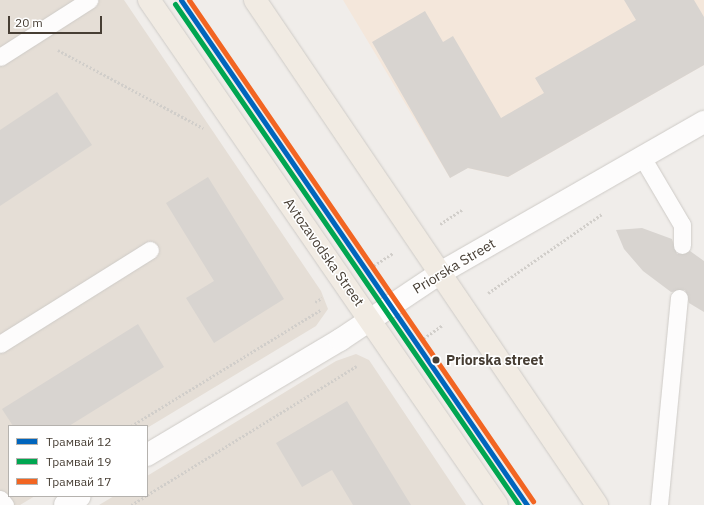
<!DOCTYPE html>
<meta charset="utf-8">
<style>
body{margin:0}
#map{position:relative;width:704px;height:505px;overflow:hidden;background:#f0edea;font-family:"IBM Plex Sans",sans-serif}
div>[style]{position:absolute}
.residential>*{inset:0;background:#e5ded6}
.commercial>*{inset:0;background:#f4e7db}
.building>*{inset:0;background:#d8d4d0}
.path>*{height:2.5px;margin-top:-1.25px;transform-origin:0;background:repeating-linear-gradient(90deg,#d1ceca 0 2px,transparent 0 4px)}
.roads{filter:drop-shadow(0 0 1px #cecbc7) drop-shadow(0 0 1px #cecbc7)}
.service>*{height:17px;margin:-8.5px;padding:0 8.5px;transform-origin:8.5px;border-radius:8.5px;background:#fdfcfc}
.minor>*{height:22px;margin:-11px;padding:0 11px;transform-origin:11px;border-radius:11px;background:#fdfcfc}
.primary>*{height:22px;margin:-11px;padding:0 11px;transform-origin:11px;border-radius:11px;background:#f1ebe3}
.tram-1>*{height:5px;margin:-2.5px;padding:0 2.5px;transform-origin:2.5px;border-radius:2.5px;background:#0065bd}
.tram-2>*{height:5px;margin:-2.5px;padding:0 2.5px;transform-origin:2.5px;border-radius:2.5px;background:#00a651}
.tram-3>*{height:5px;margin:-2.5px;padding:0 2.5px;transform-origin:2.5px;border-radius:2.5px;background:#f26522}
.dots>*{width:11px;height:11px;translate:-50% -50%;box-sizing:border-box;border:2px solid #fff;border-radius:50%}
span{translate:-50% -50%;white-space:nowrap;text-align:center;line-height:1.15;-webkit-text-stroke:3px #fff;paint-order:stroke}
.street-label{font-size:14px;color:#473e34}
.stop-label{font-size:14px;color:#473e34;font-weight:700}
.left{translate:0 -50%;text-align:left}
.legend{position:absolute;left:8px;top:425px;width:140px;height:72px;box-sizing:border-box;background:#fff;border:1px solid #b5b2ae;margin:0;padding:5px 7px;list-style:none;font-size:12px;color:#473e34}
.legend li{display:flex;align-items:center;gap:8px;height:20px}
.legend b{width:20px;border:1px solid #b5b2ae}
.scale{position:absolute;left:8px;top:16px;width:94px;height:18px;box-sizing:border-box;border:2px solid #473e34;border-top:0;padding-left:5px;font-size:12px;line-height:14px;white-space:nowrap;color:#473e34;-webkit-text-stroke:3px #fff;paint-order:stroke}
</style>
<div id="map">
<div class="residential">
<div style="clip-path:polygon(0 0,124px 0,321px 291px,328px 309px,316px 326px,147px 428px,9px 426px,9px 496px,35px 496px,20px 505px,0 505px)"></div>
<div style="clip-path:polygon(356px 354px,369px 360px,466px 505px,99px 505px,114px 496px,147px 496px,147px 476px,336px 361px)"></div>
</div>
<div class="commercial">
<div style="clip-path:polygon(343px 0,704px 0,704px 65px,508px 177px,467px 168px,450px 178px)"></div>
</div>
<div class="building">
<div style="clip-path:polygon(624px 0,694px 0,704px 17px,704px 65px,508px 177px,468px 168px,450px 178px,372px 42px,425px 11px,443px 42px,453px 36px,501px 118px,544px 93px,535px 78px,636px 20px)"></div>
<div style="clip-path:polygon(57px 92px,92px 145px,0 206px,0 130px)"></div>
<div style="clip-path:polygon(208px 177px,284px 299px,214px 343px,186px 298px,214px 281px,166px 203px)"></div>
<div style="clip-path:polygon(642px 228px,672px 239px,677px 254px,690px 251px,704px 261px,704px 312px,689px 303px,685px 290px,671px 292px,643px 271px,624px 249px,616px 230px)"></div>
<div style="clip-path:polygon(138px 324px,164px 367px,69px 426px,13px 426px,2px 409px)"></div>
<div style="clip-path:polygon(347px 401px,411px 505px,353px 505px,332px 470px,302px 487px,276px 443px)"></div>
</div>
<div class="path">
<div style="left:58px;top:50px;width:165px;rotate:28.3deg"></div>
<div style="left:440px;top:224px;width:27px;rotate:-33deg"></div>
<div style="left:367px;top:270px;width:31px;rotate:-33deg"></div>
<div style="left:488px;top:293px;width:139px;rotate:-34.7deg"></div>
<div style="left:315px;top:302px;width:8px;rotate:-30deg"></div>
<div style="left:417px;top:343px;width:32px;rotate:-35deg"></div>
<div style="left:131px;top:426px;width:222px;rotate:-31.5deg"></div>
<div style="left:147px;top:495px;width:246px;rotate:-31.6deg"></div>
<div style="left:131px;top:505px;width:17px;rotate:-31deg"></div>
</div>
<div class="roads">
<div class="service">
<div style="left:0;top:57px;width:106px;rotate:-32.6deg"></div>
<div style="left:642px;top:157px;width:79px;rotate:59.5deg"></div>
<div style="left:682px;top:225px;width:20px;rotate:90deg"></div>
<div style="left:0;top:344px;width:177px;rotate:-32.1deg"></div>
<div style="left:0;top:499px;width:8px;rotate:50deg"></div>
<div style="left:659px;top:505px;width:208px;rotate:-84.5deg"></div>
</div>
<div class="minor">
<div style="left:147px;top:455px;width:225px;rotate:-30.8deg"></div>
<div style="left:340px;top:340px;width:120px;rotate:-33.8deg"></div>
<div style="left:440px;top:273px;width:304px;rotate:-29.8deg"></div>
<div style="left:65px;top:505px;width:17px;rotate:-31deg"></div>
</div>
<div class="primary">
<div style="left:149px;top:0;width:613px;rotate:55.43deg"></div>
<div style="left:255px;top:0;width:610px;rotate:55.89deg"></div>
</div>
</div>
<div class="tram-1">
<div style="left:181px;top:0;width:612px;rotate:55.58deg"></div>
</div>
<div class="tram-2">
<div style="left:175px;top:4px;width:608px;rotate:55.53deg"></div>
</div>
<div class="tram-3">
<div style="left:189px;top:0;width:608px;rotate:55.53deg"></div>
</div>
<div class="dots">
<div style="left:436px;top:360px;background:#473e34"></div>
</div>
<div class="street-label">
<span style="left:324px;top:252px;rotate:55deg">Avtozavodska Street</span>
<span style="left:454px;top:266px;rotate:-31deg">Priorska Street</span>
</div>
<div class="stop-label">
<span class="left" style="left:446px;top:360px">Priorska street</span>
</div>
<ul class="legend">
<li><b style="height:5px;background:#0065bd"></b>Трамвай 12</li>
<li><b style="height:5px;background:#00a651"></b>Трамвай 19</li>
<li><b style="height:5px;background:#f26522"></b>Трамвай 17</li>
</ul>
<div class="scale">20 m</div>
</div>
